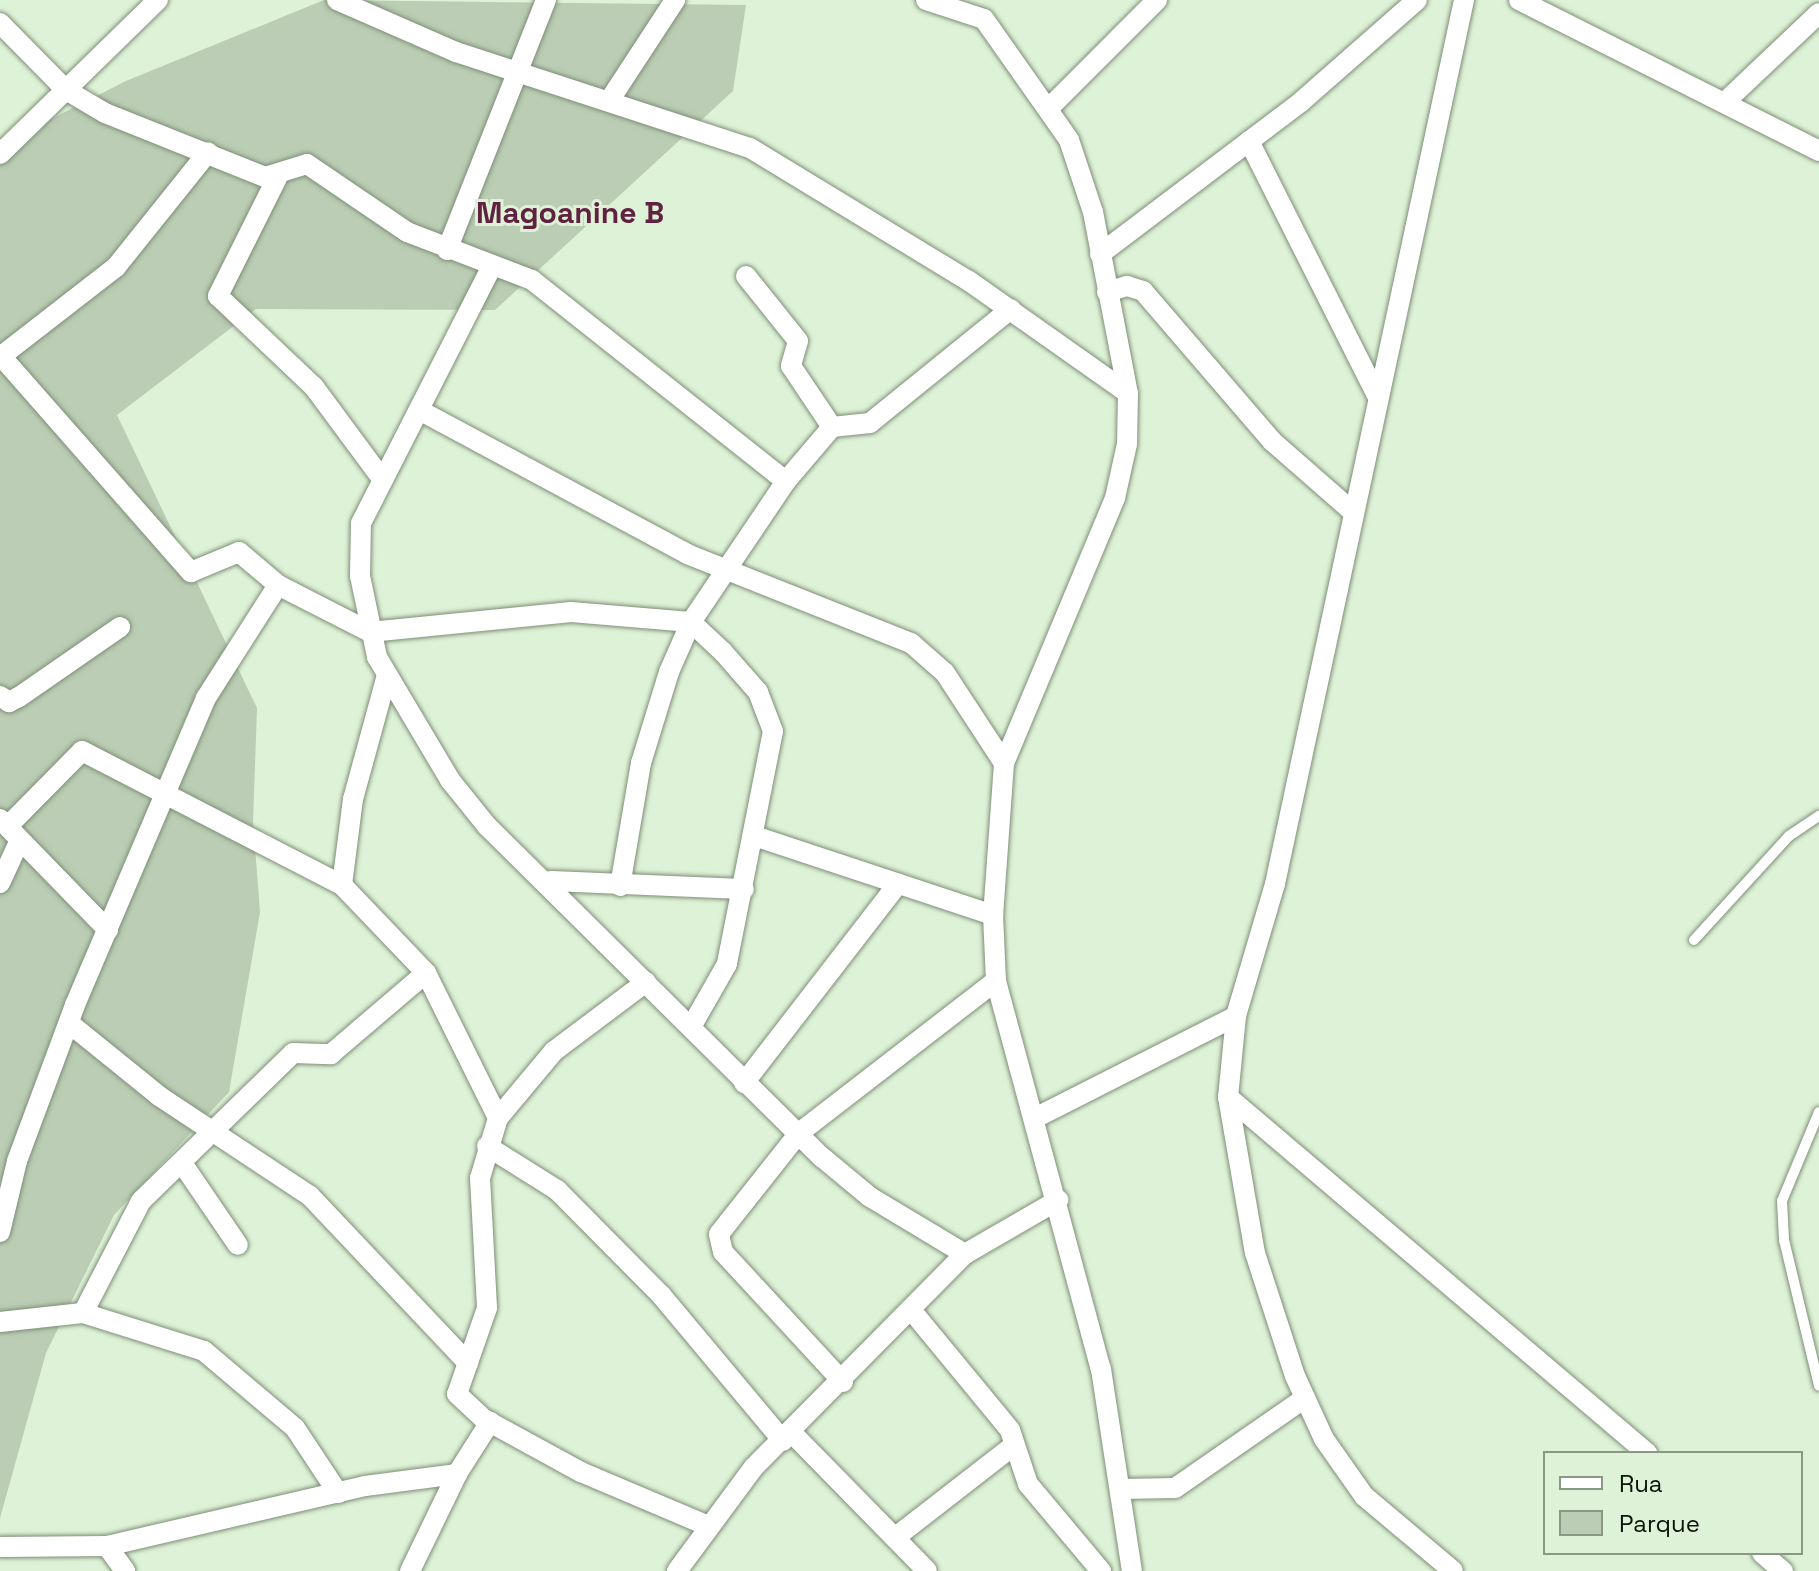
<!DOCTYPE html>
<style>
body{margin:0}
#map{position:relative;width:1819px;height:1571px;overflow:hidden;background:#def2d7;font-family:"Space Grotesk",sans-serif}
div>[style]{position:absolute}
.green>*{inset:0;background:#bbcdb4}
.roads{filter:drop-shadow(0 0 2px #7d8f77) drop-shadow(0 0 2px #7d8f77)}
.service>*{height:10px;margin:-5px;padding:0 5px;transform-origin:5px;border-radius:5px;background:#fff}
.minor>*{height:20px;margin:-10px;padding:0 10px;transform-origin:10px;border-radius:10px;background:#fff}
span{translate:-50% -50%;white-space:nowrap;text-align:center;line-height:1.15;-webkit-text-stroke:6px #def2d7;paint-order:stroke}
.neighbourhood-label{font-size:30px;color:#612140;font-weight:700}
.legend{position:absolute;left:1543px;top:1451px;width:260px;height:104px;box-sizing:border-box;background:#def2d7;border:2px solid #8a9985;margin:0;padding:10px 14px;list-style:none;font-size:24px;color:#0d130a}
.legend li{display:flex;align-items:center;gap:16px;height:40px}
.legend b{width:40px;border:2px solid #8a9985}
</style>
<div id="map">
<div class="green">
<div style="clip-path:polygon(324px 0,746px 5px,733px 91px,495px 310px,256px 309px,117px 415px,257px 708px,253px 822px,260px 912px,229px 1092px,114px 1215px,46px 1353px,0 1518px,0 145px,126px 81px)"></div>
</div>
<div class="roads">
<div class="service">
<div style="left:1694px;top:940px;width:141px;rotate:-47.6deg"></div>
<div style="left:1789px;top:836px;width:36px;rotate:-34deg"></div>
<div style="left:1819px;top:1112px;width:96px;rotate:112.6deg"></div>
<div style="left:1782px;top:1201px;width:39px;rotate:87deg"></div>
<div style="left:1784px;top:1240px;width:150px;rotate:76.5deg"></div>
</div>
<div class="minor">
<div style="left:337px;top:0;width:130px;rotate:23.6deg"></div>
<div style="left:456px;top:52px;width:309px;rotate:18.1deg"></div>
<div style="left:750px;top:148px;width:256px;rotate:31.3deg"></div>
<div style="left:969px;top:281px;width:194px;rotate:35.2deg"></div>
<div style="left:926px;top:0;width:61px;rotate:18.1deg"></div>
<div style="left:984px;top:19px;width:148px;rotate:54.9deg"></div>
<div style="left:1069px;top:140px;width:76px;rotate:71.6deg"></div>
<div style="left:1093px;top:212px;width:184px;rotate:79.1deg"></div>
<div style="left:1128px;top:393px;width:51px;rotate:91.1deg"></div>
<div style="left:1127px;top:444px;width:55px;rotate:102.5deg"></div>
<div style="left:1115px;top:498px;width:287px;rotate:112.7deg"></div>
<div style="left:1004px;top:763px;width:152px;rotate:94.1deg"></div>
<div style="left:993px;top:915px;width:66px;rotate:87.4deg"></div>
<div style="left:996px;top:981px;width:402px;rotate:74.9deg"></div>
<div style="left:1101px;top:1369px;width:204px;rotate:81.3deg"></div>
<div style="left:1464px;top:0;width:904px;rotate:102.07deg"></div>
<div style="left:1275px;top:884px;width:138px;rotate:106.5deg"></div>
<div style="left:1236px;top:1016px;width:81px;rotate:95.6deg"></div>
<div style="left:1228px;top:1097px;width:550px;rotate:40.35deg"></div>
<div style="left:1519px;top:0;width:336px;rotate:26.7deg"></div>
<div style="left:0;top:23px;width:94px;rotate:45.4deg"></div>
<div style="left:66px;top:90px;width:45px;rotate:30.5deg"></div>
<div style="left:105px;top:113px;width:172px;rotate:21.8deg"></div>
<div style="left:265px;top:177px;width:44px;rotate:-17.2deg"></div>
<div style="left:307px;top:164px;width:121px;rotate:34.2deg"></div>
<div style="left:407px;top:232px;width:134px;rotate:21deg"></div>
<div style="left:532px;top:280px;width:324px;rotate:38.4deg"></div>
<div style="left:609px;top:101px;width:121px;rotate:-56.8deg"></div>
<div style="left:1725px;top:102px;width:129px;rotate:-43.4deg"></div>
<div style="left:1051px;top:106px;width:150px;rotate:-45deg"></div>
<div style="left:1249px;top:141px;width:284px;rotate:63.3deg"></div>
<div style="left:0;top:154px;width:221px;rotate:-44.3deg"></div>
<div style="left:277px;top:178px;width:132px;rotate:116.6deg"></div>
<div style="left:218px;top:296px;width:132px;rotate:43.5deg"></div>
<div style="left:314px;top:387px;width:114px;rotate:53.5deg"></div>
<div style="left:447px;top:250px;width:269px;rotate:-68.4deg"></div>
<div style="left:1100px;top:254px;width:253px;rotate:-37.1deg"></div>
<div style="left:1302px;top:101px;width:153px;rotate:-41.3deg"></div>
<div style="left:492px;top:266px;width:288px;rotate:117deg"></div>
<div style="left:361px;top:523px;width:53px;rotate:91.1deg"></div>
<div style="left:360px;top:576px;width:83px;rotate:78.1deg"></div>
<div style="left:377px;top:657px;width:143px;rotate:59.3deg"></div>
<div style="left:450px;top:780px;width:59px;rotate:51.2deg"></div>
<div style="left:487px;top:826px;width:472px;rotate:44.7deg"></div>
<div style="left:823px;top:1158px;width:61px;rotate:39.7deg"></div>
<div style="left:870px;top:1197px;width:111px;rotate:31deg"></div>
<div style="left:746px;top:276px;width:83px;rotate:51.3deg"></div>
<div style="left:798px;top:341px;width:26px;rotate:106deg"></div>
<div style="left:791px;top:366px;width:73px;rotate:56.1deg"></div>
<div style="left:1107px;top:292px;width:21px;rotate:-17deg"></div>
<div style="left:1127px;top:286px;width:17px;rotate:17deg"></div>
<div style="left:1143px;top:291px;width:198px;rotate:49.3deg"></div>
<div style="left:1272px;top:441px;width:108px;rotate:41.2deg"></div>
<div style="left:1px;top:356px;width:288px;rotate:48.7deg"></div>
<div style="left:191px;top:572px;width:52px;rotate:-22.6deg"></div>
<div style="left:239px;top:552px;width:51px;rotate:40.2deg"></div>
<div style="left:278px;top:585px;width:103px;rotate:27.1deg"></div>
<div style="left:370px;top:632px;width:202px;rotate:-5.7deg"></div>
<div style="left:571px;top:612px;width:120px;rotate:4.8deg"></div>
<div style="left:691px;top:622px;width:44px;rotate:43.2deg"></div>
<div style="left:723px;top:652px;width:53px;rotate:48.8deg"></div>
<div style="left:758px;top:692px;width:42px;rotate:69deg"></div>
<div style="left:773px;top:731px;width:237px;rotate:101.2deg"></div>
<div style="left:727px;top:964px;width:73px;rotate:119.7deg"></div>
<div style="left:0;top:357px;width:147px;rotate:-37.8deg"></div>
<div style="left:116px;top:267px;width:147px;rotate:-51.3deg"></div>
<div style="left:419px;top:410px;width:304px;rotate:28.2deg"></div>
<div style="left:687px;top:554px;width:241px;rotate:21.7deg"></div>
<div style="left:911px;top:643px;width:45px;rotate:41.4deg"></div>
<div style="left:945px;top:673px;width:108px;rotate:56.8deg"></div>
<div style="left:387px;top:675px;width:129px;rotate:105.3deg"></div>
<div style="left:353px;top:799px;width:87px;rotate:97.3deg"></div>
<div style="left:342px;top:885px;width:122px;rotate:46.3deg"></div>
<div style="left:0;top:696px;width:11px;rotate:34deg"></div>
<div style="left:9px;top:702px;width:11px;rotate:-27deg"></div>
<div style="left:19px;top:697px;width:123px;rotate:-34.7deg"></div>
<div style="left:0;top:819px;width:155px;rotate:45.8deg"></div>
<div style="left:8px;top:826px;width:105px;rotate:-45.4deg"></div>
<div style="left:82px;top:751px;width:292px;rotate:27.3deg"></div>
<div style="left:754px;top:836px;width:252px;rotate:18.3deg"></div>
<div style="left:550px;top:881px;width:194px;rotate:2.4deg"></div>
<div style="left:0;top:883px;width:47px;rotate:-65.1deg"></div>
<div style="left:620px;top:886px;width:125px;rotate:-80.3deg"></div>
<div style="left:641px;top:763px;width:95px;rotate:-72.9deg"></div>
<div style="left:669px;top:672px;width:55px;rotate:-66.3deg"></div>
<div style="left:691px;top:622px;width:170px;rotate:-56deg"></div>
<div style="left:786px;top:481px;width:71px;rotate:-49.6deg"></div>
<div style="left:832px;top:427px;width:38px;rotate:-6deg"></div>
<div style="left:870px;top:423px;width:181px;rotate:-39deg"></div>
<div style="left:646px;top:982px;width:115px;rotate:143.1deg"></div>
<div style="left:554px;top:1051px;width:87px;rotate:129.9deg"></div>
<div style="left:498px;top:1118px;width:63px;rotate:106.7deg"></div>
<div style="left:480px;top:1178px;width:130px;rotate:86.9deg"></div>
<div style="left:487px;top:1308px;width:91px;rotate:109.2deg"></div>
<div style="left:457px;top:1394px;width:37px;rotate:43deg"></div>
<div style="left:484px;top:1419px;width:111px;rotate:28.7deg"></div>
<div style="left:581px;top:1472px;width:138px;rotate:23deg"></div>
<div style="left:69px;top:1023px;width:116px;rotate:39deg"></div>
<div style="left:159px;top:1096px;width:181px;rotate:33.5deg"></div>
<div style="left:310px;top:1196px;width:230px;rotate:46.6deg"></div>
<div style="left:744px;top:1083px;width:252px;rotate:-52.3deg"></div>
<div style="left:1228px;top:1097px;width:158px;rotate:80.2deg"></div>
<div style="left:1255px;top:1253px;width:129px;rotate:72deg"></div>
<div style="left:1295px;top:1376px;width:69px;rotate:65.3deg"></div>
<div style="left:1324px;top:1439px;width:70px;rotate:54.9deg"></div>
<div style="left:1364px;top:1496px;width:116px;rotate:40.1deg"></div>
<div style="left:1037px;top:1117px;width:223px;rotate:-26.9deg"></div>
<div style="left:487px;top:1146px;width:83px;rotate:32.2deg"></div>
<div style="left:557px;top:1190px;width:148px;rotate:45.3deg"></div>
<div style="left:661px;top:1295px;width:190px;rotate:50.1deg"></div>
<div style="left:182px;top:1163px;width:99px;rotate:55.7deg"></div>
<div style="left:0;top:1232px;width:73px;rotate:-76.5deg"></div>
<div style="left:17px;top:1161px;width:166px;rotate:-69.6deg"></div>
<div style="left:75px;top:1005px;width:334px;rotate:-66.9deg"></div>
<div style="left:206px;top:698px;width:134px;rotate:-57.5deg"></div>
<div style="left:912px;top:1311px;width:154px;rotate:50.5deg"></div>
<div style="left:1010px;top:1430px;width:57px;rotate:71.6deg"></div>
<div style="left:1028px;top:1484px;width:114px;rotate:50deg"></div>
<div style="left:83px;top:1313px;width:126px;rotate:-62.6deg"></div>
<div style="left:141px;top:1201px;width:212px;rotate:-44.2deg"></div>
<div style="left:293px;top:1053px;width:38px;rotate:2deg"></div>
<div style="left:331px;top:1054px;width:125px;rotate:-40.5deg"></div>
<div style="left:426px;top:973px;width:162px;rotate:63.6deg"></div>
<div style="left:0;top:1322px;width:83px;rotate:-6.2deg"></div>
<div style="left:83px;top:1313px;width:127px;rotate:17.4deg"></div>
<div style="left:204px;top:1351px;width:119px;rotate:40.2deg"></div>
<div style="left:295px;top:1428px;width:78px;rotate:56.5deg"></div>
<div style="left:843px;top:1382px;width:177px;rotate:-132.7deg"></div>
<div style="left:723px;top:1252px;width:18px;rotate:-103deg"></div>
<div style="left:719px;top:1234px;width:129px;rotate:-51.6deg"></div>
<div style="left:799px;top:1133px;width:249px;rotate:-37.7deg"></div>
<div style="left:791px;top:1432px;width:194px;rotate:45.6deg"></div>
<div style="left:1121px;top:1489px;width:54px;rotate:-1.1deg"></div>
<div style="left:1175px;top:1488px;width:158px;rotate:-34.7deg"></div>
<div style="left:897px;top:1536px;width:147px;rotate:-37.8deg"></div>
<div style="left:107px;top:1546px;width:31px;rotate:54deg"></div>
<div style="left:0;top:1547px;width:107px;rotate:-0.5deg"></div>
<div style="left:107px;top:1546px;width:265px;rotate:-13.1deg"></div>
<div style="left:365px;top:1486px;width:93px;rotate:-7.4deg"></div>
<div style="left:457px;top:1474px;width:62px;rotate:-57.6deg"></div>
<div style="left:1762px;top:1553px;width:28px;rotate:41deg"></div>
<div style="left:410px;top:1571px;width:108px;rotate:-64.1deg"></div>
<div style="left:677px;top:1571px;width:129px;rotate:-53.5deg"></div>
<div style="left:754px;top:1467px;width:300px;rotate:-45.3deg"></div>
<div style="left:965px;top:1254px;width:108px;rotate:-30.1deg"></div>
</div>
</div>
<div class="neighbourhood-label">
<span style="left:570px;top:213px">Magoanine B</span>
</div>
<ul class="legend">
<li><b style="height:10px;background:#fff"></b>Rua</li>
<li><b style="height:22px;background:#bbcdb4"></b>Parque</li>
</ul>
</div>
